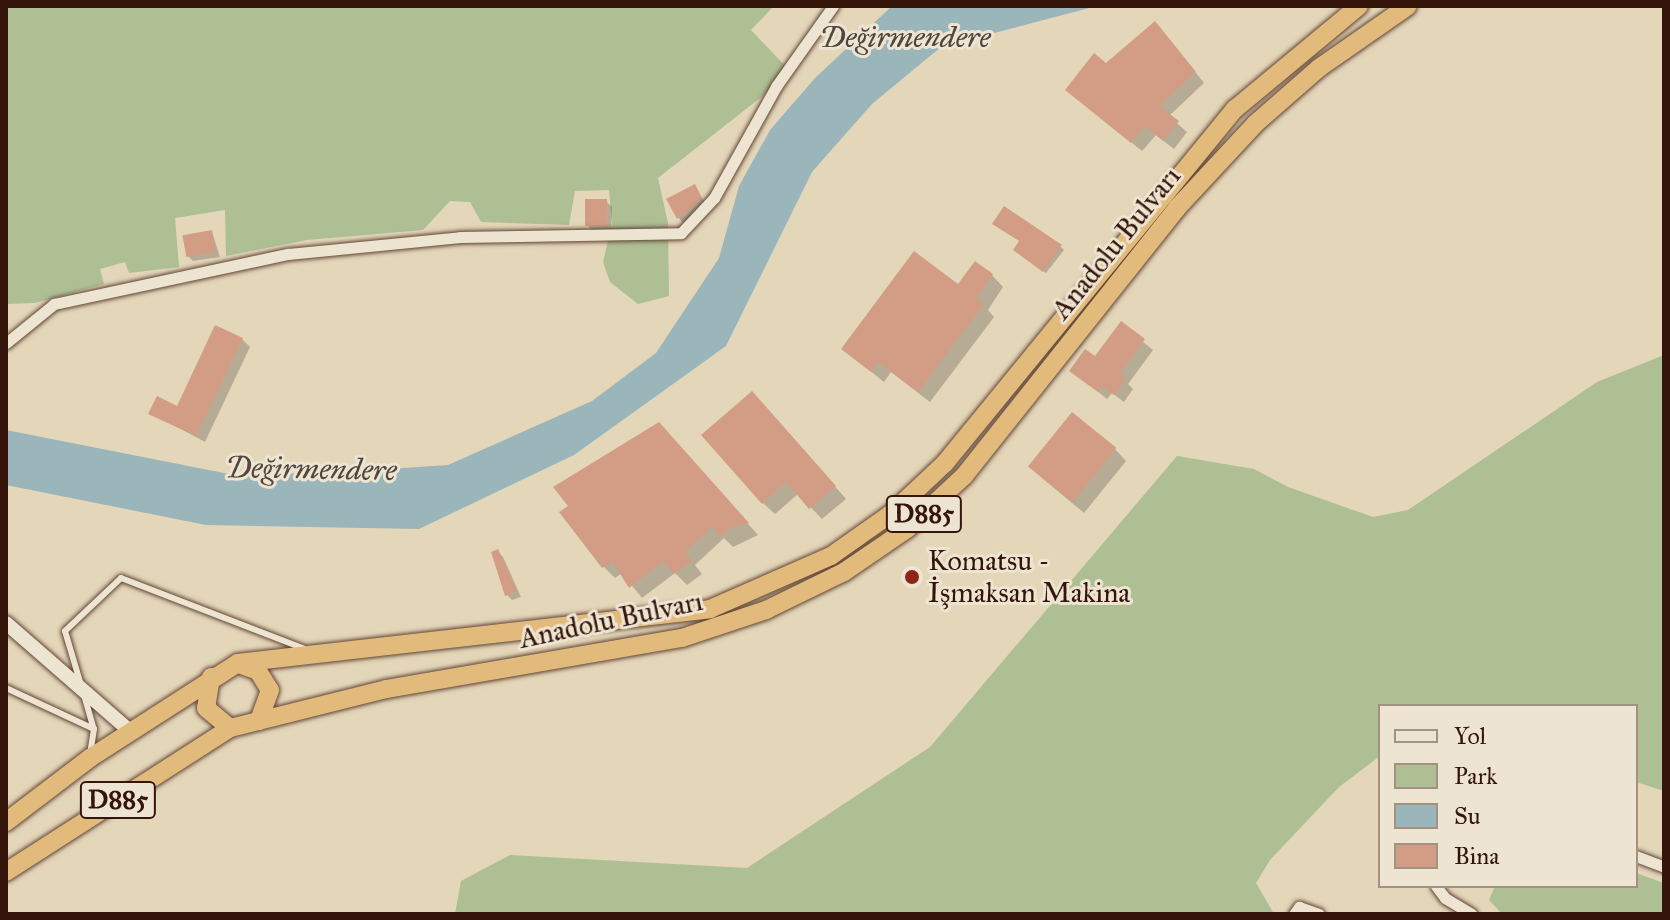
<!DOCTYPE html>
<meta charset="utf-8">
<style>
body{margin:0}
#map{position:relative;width:1670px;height:920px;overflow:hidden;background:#e4d6b9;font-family:"IM FELL Great Primer",serif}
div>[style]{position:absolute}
.green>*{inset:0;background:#aebf94}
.water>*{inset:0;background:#9ab6ba}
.shadow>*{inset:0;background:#0003}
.building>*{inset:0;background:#d39d85;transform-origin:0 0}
.roads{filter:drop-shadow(0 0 2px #614536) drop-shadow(0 0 2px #614536)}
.service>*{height:6px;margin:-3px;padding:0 3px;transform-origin:3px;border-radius:3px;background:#ede4d2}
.minor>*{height:11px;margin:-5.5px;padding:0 5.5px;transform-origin:5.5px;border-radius:5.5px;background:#ede4d2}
.tertiary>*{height:14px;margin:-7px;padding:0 7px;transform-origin:7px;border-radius:7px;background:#ede4d2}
.trunk>*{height:18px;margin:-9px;padding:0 9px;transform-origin:9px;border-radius:9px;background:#e2bb7c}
.dots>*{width:22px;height:22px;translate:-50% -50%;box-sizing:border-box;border:4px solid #ede4d2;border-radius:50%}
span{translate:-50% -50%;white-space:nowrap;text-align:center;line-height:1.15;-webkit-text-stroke:6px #ede4d2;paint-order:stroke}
.shield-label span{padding:2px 6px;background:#ede4d2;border:2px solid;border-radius:6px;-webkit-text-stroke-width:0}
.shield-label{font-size:26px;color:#35150a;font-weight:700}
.street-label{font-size:28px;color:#35150a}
.poi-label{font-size:28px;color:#35150a}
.left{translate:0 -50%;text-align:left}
.water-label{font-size:30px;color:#53453f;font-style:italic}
.frame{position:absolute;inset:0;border:8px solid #35150a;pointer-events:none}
.legend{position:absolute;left:1378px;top:704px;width:260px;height:184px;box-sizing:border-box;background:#ede4d2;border:2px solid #a39182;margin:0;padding:10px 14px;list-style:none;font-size:24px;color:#35150a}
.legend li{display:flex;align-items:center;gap:16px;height:40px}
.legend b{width:40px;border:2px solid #a39182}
</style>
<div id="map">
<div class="green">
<div style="clip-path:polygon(6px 6px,774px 6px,751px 30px,792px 73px,658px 178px,668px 223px,669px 296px,638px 304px,610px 282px,603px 262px,612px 223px,609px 190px,575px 191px,569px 225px,481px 222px,470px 202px,450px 201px,423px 230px,307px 240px,226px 256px,225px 210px,175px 218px,179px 267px,129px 273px,125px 262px,100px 269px,104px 284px,35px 303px,6px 304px)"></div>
<div style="clip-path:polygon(1664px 355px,1664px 791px,1636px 782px,1636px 706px,1380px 706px,1380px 756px,1339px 787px,1270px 860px,1256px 883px,1274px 914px,455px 914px,461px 881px,510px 855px,747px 868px,930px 747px,1177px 456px,1254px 469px,1288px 487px,1373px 517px,1408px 510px,1597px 382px)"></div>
<div style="clip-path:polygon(1636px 873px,1664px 883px,1664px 914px,1502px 914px,1489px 900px,1495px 886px,1636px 886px)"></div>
</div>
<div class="water">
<div style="clip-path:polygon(892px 6px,1097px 6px,941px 47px,872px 104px,812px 172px,726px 346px,574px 455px,419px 529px,206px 525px,6px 485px,6px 430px,229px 474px,328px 473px,448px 465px,592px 401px,656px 353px,719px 258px,739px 186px,770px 130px,815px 78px)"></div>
</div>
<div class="shadow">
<div style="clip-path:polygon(1165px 34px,1204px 83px,1169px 116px,1187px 132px,1174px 149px,1156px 135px,1142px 151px,1078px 99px,1106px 66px)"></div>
<div style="clip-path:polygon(694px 186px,706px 204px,683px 223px,678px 217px)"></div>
<div style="clip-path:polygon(606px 201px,612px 207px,611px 231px,593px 231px,587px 225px)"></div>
<div style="clip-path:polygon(212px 232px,220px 257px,193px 261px,188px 256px)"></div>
<div style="clip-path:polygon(1021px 242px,1061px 247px,1064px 250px,1046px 273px,1018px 253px)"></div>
<div style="clip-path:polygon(992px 275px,1003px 287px,988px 310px,994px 317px,930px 402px,891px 372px,884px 382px,843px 349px,959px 287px)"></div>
<div style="clip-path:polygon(1121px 324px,1153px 350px,1128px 384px,1133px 389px,1124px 402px,1112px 393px,1107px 399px,1072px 371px,1096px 359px)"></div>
<div style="clip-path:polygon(242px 339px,250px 347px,205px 442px,151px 413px,178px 409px)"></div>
<div style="clip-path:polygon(764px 405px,846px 499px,822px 519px,798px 494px,775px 514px,763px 503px)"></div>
<div style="clip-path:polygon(670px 437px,758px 535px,733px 547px,724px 538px,695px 565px,702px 574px,687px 585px,675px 573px,642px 598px,622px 573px,615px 578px,603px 566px)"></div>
<div style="clip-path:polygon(1115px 449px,1126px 461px,1084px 513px,1042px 478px)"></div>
<div style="clip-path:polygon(498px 552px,503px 557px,521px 597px,512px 600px,507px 595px)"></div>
</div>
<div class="building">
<div style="clip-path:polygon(1155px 21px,1196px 72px,1159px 106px,1179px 121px,1163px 141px,1145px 126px,1131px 143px,1065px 90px,1094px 53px,1106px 63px)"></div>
<div style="clip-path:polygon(695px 184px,702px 198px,677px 219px,666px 199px)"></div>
<div style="left:585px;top:199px;width:22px;height:27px"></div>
<div style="clip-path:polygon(1004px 206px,1062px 245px,1043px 272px,1013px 250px,1019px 241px,992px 224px)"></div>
<div style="left:212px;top:230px;width:22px;height:30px;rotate:80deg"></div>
<div style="clip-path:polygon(914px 251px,958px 284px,975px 261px,993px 274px,976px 298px,984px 304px,918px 392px,878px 362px,871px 372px,841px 349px)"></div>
<div style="clip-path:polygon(1121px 321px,1145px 339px,1120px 374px,1126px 379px,1114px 395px,1102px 386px,1098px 392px,1069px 371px,1085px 349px,1095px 356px)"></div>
<div style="clip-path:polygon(215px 325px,243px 338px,196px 436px,148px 414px,157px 396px,177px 406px)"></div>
<div style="clip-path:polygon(752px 391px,836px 486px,809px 509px,786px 482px,762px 504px,701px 435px)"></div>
<div style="left:1072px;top:412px;width:57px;height:70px;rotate:39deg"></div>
<div style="clip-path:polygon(659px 422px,749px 523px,731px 527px,720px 537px,713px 526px,685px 552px,692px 561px,674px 574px,663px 561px,629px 588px,612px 561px,602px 568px,559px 512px,568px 506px,553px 487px)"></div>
<div style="clip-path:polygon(498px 549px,517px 591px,505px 596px,491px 552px)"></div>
</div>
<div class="roads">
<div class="service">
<div style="left:81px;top:685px;width:56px;rotate:-106.5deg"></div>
<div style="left:65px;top:631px;width:77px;rotate:-43.4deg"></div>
<div style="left:121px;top:578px;width:200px;rotate:21.1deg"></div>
<div style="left:6px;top:688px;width:97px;rotate:25deg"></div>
<div style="left:84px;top:695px;width:35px;rotate:74deg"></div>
<div style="left:94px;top:729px;width:25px;rotate:99deg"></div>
</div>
<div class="minor">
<div style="left:6px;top:343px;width:62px;rotate:-39.1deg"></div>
<div style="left:54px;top:304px;width:239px;rotate:-12.1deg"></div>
<div style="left:288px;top:254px;width:173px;rotate:-5.6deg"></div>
<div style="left:460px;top:237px;width:221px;rotate:-1deg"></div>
<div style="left:681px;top:233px;width:48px;rotate:-46.7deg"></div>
<div style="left:714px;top:198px;width:129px;rotate:-60.9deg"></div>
<div style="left:777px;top:85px;width:97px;rotate:-54.7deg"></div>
<div style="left:1636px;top:856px;width:30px;rotate:21deg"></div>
<div style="left:1436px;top:886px;width:15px;rotate:53deg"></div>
<div style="left:1445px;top:898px;width:31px;rotate:31deg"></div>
<div style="left:1294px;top:914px;width:9px;rotate:-54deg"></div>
<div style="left:1299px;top:907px;width:21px;rotate:19deg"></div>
</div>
<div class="tertiary">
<div style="left:6px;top:623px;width:164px;rotate:41.1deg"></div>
</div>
<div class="trunk">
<div style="left:239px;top:664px;width:20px;rotate:20deg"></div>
<div style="left:258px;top:671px;width:22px;rotate:58deg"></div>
<div style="left:270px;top:690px;width:33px;rotate:110deg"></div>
<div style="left:211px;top:677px;width:31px;rotate:99deg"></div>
<div style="left:206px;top:708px;width:31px;rotate:40deg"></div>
<div style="left:6px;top:822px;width:106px;rotate:-37.3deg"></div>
<div style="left:90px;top:758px;width:176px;rotate:-32.7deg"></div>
<div style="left:238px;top:663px;width:475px;rotate:-6.5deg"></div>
<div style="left:710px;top:609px;width:132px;rotate:-23.7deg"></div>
<div style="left:831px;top:556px;width:75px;rotate:-35.2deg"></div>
<div style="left:892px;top:513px;width:73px;rotate:-43.3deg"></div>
<div style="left:945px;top:463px;width:458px;rotate:-50.7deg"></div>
<div style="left:1235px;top:109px;width:161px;rotate:-39.7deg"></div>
<div style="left:6px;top:872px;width:266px;rotate:-32.7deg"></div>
<div style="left:230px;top:728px;width:161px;rotate:-14deg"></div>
<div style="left:386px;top:689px;width:300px;rotate:-9.8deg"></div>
<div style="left:682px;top:638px;width:89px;rotate:-18.4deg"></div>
<div style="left:766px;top:610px;width:87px;rotate:-26deg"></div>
<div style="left:844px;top:572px;width:76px;rotate:-34.3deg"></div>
<div style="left:907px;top:529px;width:78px;rotate:-42.9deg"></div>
<div style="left:964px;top:476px;width:342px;rotate:-51.5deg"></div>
<div style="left:1177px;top:208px;width:115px;rotate:-47.1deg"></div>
<div style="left:1255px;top:124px;width:85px;rotate:-41.2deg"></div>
<div style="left:1319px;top:68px;width:108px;rotate:-34.9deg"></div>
</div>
</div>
<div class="dots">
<div style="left:912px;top:577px;background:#8f2418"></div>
</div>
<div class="shield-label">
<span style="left:924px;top:514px">D885</span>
<span style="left:118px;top:800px">D885</span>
</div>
<div class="street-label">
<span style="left:1116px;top:243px;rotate:-51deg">Anadolu Bulvarı</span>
<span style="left:611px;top:620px;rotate:-12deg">Anadolu Bulvarı</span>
</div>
<div class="poi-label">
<span class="left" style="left:928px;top:577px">Komatsu -<br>İşmaksan Makina</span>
</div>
<div class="water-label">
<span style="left:905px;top:37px">Değirmendere</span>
<span style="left:311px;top:469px;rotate:1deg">Değirmendere</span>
</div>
<div class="frame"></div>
<ul class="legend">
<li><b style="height:10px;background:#ede4d2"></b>Yol</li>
<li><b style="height:22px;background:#aebf94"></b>Park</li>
<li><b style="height:22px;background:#9ab6ba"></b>Su</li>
<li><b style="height:22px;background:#d39d85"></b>Bina</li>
</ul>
</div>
